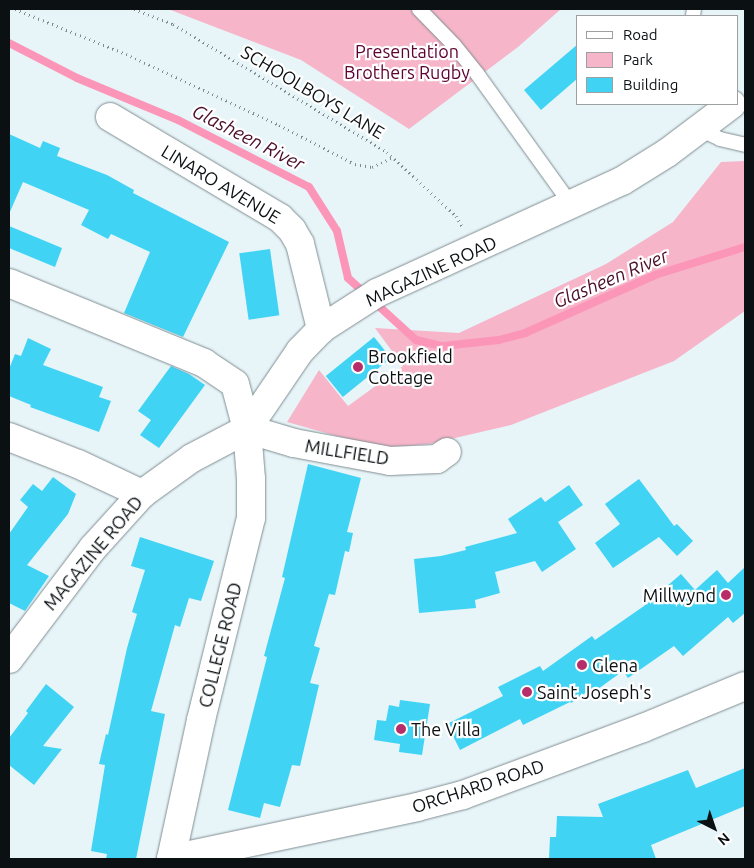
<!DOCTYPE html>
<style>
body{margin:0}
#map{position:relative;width:754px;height:868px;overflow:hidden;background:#e7f5f9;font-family:Ubuntu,sans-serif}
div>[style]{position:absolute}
.green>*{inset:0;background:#f6b5c9}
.stream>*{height:8px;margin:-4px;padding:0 4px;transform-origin:4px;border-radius:4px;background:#fc96b9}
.building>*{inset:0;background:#41d3f4;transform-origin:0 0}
.path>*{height:3px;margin-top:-1.5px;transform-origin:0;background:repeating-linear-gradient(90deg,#818b8e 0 1px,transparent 0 5px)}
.roads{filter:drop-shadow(0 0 1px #808d91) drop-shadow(0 0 1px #808d91)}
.service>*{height:14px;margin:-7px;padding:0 7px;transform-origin:7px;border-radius:7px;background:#fff}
.minor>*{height:28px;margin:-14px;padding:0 14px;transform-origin:14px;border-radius:14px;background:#fff}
.tertiary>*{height:28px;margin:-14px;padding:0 14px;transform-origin:14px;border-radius:14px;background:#fff}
.secondary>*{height:28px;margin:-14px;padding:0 14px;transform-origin:14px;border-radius:14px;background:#fff}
.dots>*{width:14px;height:14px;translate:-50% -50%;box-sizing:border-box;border:2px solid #fff;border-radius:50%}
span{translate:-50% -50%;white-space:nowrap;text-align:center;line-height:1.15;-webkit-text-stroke:4.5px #fff;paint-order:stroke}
.park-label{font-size:18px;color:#5e0231}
.street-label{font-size:18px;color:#0b1012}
.poi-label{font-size:18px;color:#0b1012}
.left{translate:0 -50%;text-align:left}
.right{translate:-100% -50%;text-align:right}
.water-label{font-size:19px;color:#4b0d29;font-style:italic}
.frame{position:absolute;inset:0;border:10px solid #0b1012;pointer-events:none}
.legend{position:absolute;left:576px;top:15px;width:162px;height:90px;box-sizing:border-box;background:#fff;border:1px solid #9d9fa0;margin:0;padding:6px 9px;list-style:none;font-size:15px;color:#0b1012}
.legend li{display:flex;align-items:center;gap:10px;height:25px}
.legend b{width:25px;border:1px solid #9d9fa0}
.north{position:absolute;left:689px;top:803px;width:50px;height:50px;-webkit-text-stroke:4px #fff;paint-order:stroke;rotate:139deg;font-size:14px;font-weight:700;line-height:20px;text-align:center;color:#0b1012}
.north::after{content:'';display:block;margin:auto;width:18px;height:22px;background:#0b1012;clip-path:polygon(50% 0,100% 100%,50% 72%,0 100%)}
</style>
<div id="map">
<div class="green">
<div style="clip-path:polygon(168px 9px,561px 9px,518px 47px,409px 129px,301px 60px)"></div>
<div style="clip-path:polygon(745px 161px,745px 311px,674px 361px,511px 425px,429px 444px,379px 448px,287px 422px,319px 370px,348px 406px,403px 366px,375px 328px,459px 333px,606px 264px,673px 222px,721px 162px)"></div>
</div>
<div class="stream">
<div style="left:9px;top:43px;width:76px;rotate:27.2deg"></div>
<div style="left:77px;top:78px;width:109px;rotate:22.6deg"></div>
<div style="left:178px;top:120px;width:147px;rotate:27.1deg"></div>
<div style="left:309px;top:187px;width:52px;rotate:57.5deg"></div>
<div style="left:337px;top:231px;width:48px;rotate:76.8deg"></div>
<div style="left:348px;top:278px;width:92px;rotate:42.4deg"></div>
<div style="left:416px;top:340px;width:28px;rotate:13deg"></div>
<div style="left:443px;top:346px;width:56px;rotate:-6.1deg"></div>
<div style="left:499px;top:340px;width:27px;rotate:-15deg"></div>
<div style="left:525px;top:333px;width:142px;rotate:-24deg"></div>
<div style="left:655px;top:275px;width:94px;rotate:-17.3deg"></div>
</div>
<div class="building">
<div style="clip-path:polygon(578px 44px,578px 78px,541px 110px,524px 90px)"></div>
<div style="clip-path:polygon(9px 134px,40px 148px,43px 141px,60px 148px,57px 156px,107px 175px,134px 190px,133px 193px,229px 242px,183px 337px,124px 313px,150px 252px,111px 234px,108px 239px,81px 225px,89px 210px,23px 182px,9px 214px)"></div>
<div style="clip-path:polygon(9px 226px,62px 248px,55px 267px,9px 248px)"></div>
<div style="left:270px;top:249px;width:67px;height:31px;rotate:82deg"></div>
<div style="left:374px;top:337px;width:27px;height:62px;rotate:51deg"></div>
<div style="clip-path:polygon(28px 338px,51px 349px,43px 365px,103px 387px,99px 397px,111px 401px,99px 432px,30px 407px,31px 405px,9px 396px,9px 369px,15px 354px,21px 356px)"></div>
<div style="clip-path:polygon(171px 366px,189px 374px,205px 385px,159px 448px,140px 435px,151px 420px,138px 411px)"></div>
<div style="clip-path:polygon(308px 464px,361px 478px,347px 532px,353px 533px,349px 552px,345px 551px,335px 595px,329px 594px,314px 646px,320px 648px,310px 683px,319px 685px,300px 766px,292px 765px,280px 807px,264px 803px,260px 818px,228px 810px,267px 657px,264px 656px,285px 578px,282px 577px)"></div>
<div style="clip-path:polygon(53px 477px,76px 494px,68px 514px,27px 565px,49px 576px,25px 611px,9px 603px,9px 534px,28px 507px,20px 500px,33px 484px,42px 491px)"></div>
<div style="clip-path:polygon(639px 479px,674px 526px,677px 524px,693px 541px,677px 556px,659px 537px,613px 568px,595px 543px,620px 524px,605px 504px)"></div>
<div style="clip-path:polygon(569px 485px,583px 505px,558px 522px,576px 549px,542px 572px,535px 561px,495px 572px,500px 593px,475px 600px,476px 608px,419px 613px,414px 559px,441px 556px,466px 550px,465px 547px,517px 533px,508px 519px,541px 497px,545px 502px)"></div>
<div style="clip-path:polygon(140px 537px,214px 561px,201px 601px,189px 598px,180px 627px,175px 625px,151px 711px,165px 714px,136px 859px,106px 859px,107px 854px,91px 851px,105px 765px,99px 764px,106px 734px,108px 735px,127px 648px,137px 614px,132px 612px,145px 570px,131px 566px)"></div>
<div style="clip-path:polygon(745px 567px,745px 613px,733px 623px,728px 617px,683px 656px,674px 646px,628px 678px,623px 671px,591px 694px,588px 691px,571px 703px,570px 702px,523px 725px,520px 719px,460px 750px,447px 724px,503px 696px,498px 687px,540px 666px,543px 671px,592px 636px,595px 640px,644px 606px,681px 574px,695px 590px,717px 570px,728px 583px)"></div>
<div style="clip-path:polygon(46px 684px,74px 707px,43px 746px,62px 749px,34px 785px,9px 765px,9px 738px,28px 713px,26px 711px)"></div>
<div style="clip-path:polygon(400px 700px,430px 704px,422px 755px,399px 752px,400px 744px,374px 740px,377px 720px,386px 721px,389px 705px,399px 707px)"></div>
<div style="clip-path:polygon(745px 768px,745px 806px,651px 845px,656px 859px,549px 859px,550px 837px,556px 837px,557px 816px,603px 817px,598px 804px,688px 770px,696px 788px)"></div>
</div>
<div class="path">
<div style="left:15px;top:9px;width:120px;rotate:22.1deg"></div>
<div style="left:126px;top:54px;width:169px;rotate:24.9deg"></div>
<div style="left:279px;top:125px;width:85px;rotate:27.2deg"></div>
<div style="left:355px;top:164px;width:17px;rotate:10deg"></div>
<div style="left:372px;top:167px;width:23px;rotate:-25deg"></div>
<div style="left:134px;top:9px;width:42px;rotate:21deg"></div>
<div style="left:173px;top:24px;width:249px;rotate:30.9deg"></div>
<div style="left:387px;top:152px;width:94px;rotate:42.8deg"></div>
<div style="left:456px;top:216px;width:12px;rotate:59deg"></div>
</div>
<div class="roads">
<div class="service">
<div style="left:419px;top:9px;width:50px;rotate:45.8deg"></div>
<div style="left:454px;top:45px;width:38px;rotate:51deg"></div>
<div style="left:478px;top:75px;width:161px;rotate:54.3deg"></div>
<div style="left:693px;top:16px;width:7px;rotate:-82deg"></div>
<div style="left:699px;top:129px;width:23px;rotate:25deg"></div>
<div style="left:720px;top:139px;width:26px;rotate:13deg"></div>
</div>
<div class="minor">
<div style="left:110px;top:117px;width:198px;rotate:30.7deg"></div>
<div style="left:280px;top:218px;width:17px;rotate:45deg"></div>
<div style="left:292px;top:230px;width:16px;rotate:60deg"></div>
<div style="left:300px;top:244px;width:88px;rotate:76.1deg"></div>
<div style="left:9px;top:283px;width:211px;rotate:22.3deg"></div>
<div style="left:204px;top:363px;width:37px;rotate:34deg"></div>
<div style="left:235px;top:384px;width:47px;rotate:75.1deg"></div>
<div style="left:247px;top:429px;width:49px;rotate:16.6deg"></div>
<div style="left:294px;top:443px;width:98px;rotate:10.6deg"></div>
<div style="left:390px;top:461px;width:47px;rotate:-2.4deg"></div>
<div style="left:437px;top:459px;width:12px;rotate:-35deg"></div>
<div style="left:9px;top:437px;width:74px;rotate:21.4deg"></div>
<div style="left:78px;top:464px;width:71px;rotate:25.1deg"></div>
<div style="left:171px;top:859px;width:251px;rotate:-11.9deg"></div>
<div style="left:417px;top:807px;width:48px;rotate:-14.6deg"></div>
<div style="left:463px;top:795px;width:192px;rotate:-20.4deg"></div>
<div style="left:643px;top:728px;width:110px;rotate:-22.4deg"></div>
</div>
<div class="tertiary">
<div style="left:171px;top:859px;width:142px;rotate:-77.8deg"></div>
<div style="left:201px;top:720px;width:208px;rotate:-76.1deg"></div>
<div style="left:251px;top:518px;width:39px;rotate:-90deg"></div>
<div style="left:251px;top:479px;width:50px;rotate:-94.6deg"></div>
</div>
<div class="secondary">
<div style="left:9px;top:659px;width:139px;rotate:-52.9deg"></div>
<div style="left:93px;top:548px;width:73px;rotate:-47.8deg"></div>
<div style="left:142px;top:494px;width:62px;rotate:-35.8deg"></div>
<div style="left:192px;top:458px;width:62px;rotate:-27.8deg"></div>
<div style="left:247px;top:429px;width:94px;rotate:-55.8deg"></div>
<div style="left:300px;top:351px;width:30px;rotate:-46deg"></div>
<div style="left:321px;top:329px;width:67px;rotate:-32.7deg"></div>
<div style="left:377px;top:293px;width:269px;rotate:-24.6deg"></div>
<div style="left:622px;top:181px;width:53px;rotate:-31.9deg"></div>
<div style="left:667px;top:153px;width:81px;rotate:-37deg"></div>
</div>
</div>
<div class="dots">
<div style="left:358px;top:367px;background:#b62d6a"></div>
<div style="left:726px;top:595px;background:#b62d6a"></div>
<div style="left:582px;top:665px;background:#b62d6a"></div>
<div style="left:527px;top:692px;background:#b62d6a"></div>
<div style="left:401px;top:729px;background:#b62d6a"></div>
</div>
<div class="park-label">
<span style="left:407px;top:62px">Presentation<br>Brothers Rugby</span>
</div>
<div class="street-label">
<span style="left:313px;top:92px;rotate:31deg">SCHOOLBOYS LANE</span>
<span style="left:221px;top:184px;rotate:31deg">LINARO AVENUE</span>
<span style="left:431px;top:271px;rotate:-25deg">MAGAZINE ROAD</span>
<span style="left:347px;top:452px;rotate:9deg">MILLFIELD</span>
<span style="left:93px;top:553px;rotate:-50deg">MAGAZINE ROAD</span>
<span style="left:220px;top:645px;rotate:-76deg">COLLEGE ROAD</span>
<span style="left:478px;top:786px;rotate:-18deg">ORCHARD ROAD</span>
</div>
<div class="poi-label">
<span class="left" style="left:368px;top:367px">Brookfield<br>Cottage</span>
<span class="right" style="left:716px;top:595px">Millwynd</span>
<span class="left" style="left:592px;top:665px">Glena</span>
<span class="left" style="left:537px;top:692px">Saint Joseph's</span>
<span class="left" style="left:411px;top:729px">The Villa</span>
</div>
<div class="water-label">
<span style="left:248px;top:138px;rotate:27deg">Glasheen River</span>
<span style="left:611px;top:279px;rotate:-23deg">Glasheen River</span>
</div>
<div class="frame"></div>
<ul class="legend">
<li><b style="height:6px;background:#fff"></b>Road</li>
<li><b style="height:14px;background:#f6b5c9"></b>Park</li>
<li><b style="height:14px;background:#41d3f4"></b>Building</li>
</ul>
<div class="north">N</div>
</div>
